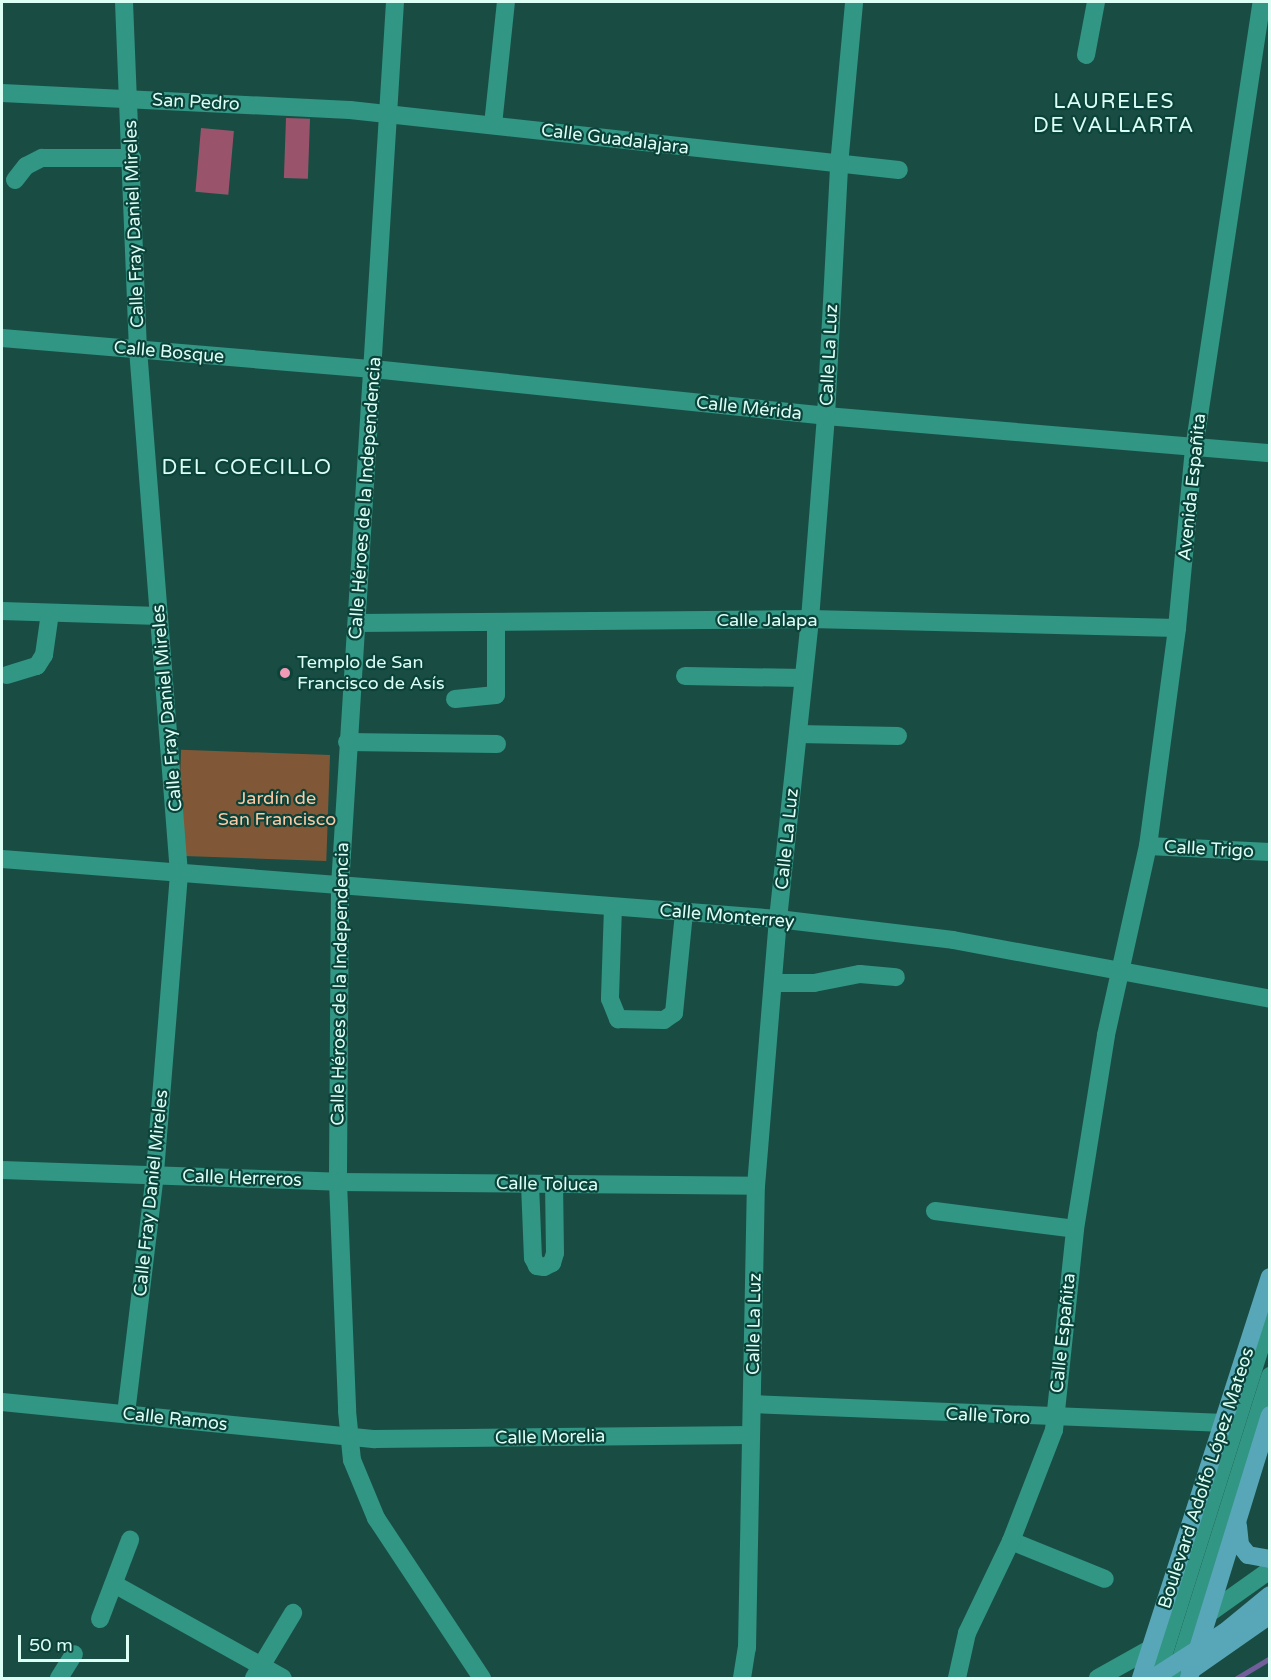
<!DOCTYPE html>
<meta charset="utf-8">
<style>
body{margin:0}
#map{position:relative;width:1271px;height:1680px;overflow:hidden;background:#194d43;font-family:"Varela Round",sans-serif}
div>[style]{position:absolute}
.green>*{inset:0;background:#805838;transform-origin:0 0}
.stream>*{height:4.5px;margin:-2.25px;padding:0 2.25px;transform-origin:2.25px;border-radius:2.25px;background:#725e9a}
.building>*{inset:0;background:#99546c;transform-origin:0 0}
.minor>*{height:18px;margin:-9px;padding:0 9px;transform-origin:9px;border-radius:9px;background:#329684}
.major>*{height:18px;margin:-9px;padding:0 9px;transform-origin:9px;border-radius:9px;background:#58a7b9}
.dots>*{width:16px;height:16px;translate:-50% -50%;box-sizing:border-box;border:3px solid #0b4239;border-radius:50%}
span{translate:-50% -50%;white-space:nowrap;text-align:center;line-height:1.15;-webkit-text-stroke:4.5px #0b4239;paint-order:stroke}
.street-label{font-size:18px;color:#dbfef5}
.poi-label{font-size:18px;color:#dbfef5}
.left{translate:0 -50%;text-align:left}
.park-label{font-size:18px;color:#fccba6}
.quarter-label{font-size:21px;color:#dbfef5;letter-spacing:1.5px}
.frame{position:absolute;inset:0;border:3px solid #dbfef5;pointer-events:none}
.scale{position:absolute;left:18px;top:1635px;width:111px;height:27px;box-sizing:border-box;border:3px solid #dbfef5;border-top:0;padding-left:8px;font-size:18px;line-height:21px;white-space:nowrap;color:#dbfef5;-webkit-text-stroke:4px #0b4239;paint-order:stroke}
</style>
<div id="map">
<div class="green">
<div style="left:330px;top:755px;width:106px;height:149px;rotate:92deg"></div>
</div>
<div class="stream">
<div style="left:1237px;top:1678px;width:39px;rotate:-31deg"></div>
</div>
<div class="building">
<div style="left:286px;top:118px;width:24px;height:60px;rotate:2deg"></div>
<div style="left:201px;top:128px;width:33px;height:64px;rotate:5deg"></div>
</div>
<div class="minor">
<div style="left:124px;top:2px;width:347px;rotate:87.7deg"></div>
<div style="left:138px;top:349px;width:527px;rotate:85.53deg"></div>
<div style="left:179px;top:874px;width:301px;rotate:94.6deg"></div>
<div style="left:155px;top:1174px;width:242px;rotate:96.9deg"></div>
<div style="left:395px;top:2px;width:886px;rotate:93.56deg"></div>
<div style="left:340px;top:886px;width:296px;rotate:90.4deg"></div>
<div style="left:338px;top:1182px;width:229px;rotate:87.7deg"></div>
<div style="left:347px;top:1411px;width:49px;rotate:84.2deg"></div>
<div style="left:352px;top:1460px;width:63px;rotate:67.5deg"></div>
<div style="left:376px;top:1518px;width:192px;rotate:56.5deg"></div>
<div style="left:1086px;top:55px;width:54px;rotate:-79.3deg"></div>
<div style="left:2px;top:93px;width:348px;rotate:2.8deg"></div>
<div style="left:350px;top:110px;width:552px;rotate:6.24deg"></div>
<div style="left:493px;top:125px;width:124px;rotate:-84deg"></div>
<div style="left:15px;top:180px;width:18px;rotate:-52deg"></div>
<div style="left:26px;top:166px;width:18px;rotate:-27deg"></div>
<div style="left:42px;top:158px;width:90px"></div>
<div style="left:2px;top:338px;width:372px;rotate:4.8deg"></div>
<div style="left:373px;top:369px;width:455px;rotate:5.9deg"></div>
<div style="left:826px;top:416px;width:446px;rotate:4.8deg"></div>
<div style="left:2px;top:611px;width:157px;rotate:1.8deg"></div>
<div style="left:357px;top:623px;width:453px;rotate:-0.5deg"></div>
<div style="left:810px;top:619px;width:367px;rotate:1.4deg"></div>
<div style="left:7px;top:675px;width:31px;rotate:-17deg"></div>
<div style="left:37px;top:666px;width:13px;rotate:-58deg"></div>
<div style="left:44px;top:655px;width:42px;rotate:-81.9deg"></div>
<div style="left:685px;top:676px;width:118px;rotate:1deg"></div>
<div style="left:455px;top:699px;width:41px;rotate:-5.6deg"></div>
<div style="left:496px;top:695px;width:73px;rotate:-90deg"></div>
<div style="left:798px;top:734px;width:100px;rotate:1.1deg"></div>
<div style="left:347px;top:742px;width:150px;rotate:0.8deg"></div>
<div style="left:1148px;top:846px;width:122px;rotate:2.8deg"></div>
<div style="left:2px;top:859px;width:778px;rotate:4.42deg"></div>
<div style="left:778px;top:919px;width:176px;rotate:6.8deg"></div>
<div style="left:953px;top:940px;width:322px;rotate:10.5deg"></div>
<div style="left:613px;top:907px;width:92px;rotate:91.9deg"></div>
<div style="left:610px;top:999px;width:22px;rotate:68deg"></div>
<div style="left:618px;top:1019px;width:46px;rotate:1.2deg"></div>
<div style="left:664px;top:1020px;width:12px;rotate:-35deg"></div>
<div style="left:674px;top:1013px;width:101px;rotate:-84.3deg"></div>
<div style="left:774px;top:983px;width:40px"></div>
<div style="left:814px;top:983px;width:47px;rotate:-11.1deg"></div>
<div style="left:860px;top:974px;width:36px;rotate:5deg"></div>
<div style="left:2px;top:1170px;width:336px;rotate:2deg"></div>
<div style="left:338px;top:1182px;width:418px;rotate:0.5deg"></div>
<div style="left:530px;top:1184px;width:74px;rotate:87.7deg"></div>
<div style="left:533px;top:1258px;width:9px;rotate:63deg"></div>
<div style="left:537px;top:1266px;width:7px;rotate:8deg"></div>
<div style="left:544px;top:1267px;width:9px;rotate:-27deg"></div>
<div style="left:552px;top:1263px;width:10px;rotate:-73deg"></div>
<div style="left:555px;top:1253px;width:69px;rotate:-90.8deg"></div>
<div style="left:935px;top:1211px;width:141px;rotate:7.3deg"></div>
<div style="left:2px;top:1402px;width:375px;rotate:5.7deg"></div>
<div style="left:375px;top:1439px;width:376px;rotate:-0.6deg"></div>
<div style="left:752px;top:1404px;width:473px;rotate:2.3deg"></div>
<div style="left:1011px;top:1541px;width:101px;rotate:22deg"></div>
<div style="left:114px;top:1584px;width:193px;rotate:29.1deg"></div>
<div style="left:100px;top:1619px;width:85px;rotate:-69.2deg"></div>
<div style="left:1201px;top:1619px;width:85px;rotate:-35.4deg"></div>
<div style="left:59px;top:1678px;width:28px;rotate:-58deg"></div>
<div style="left:254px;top:1678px;width:76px;rotate:-59deg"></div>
<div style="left:742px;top:1678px;width:30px;rotate:-81deg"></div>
<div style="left:747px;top:1648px;width:462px;rotate:-88.9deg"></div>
<div style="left:756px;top:1186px;width:268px;rotate:-85.3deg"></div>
<div style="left:778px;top:919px;width:302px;rotate:-83.9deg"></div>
<div style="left:810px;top:619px;width:204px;rotate:-85.5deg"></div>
<div style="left:826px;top:416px;width:251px;rotate:-87deg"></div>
<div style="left:839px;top:165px;width:164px;rotate:-84.7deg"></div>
<div style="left:957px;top:1678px;width:46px;rotate:-77.5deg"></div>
<div style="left:967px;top:1633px;width:102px;rotate:-64.4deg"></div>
<div style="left:1011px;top:1541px;width:119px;rotate:-68.8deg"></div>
<div style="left:1054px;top:1430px;width:202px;rotate:-84deg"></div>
<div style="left:1075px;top:1229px;width:196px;rotate:-80.9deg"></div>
<div style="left:1106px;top:1035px;width:194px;rotate:-77.5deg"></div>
<div style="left:1148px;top:846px;width:220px;rotate:-82.4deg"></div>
<div style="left:1177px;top:628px;width:180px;rotate:-84.6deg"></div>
<div style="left:1194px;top:449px;width:452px;rotate:-81.4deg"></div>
<div style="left:1098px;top:1678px;width:70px;rotate:-29.1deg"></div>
<div style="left:1156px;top:1678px;width:379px;rotate:-72.5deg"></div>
<div style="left:1175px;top:1678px;width:317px;rotate:-72.5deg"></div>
</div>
<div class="major">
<div style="left:1238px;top:1526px;width:19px;rotate:84deg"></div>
<div style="left:1240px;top:1545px;width:13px;rotate:51deg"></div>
<div style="left:1248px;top:1555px;width:22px;rotate:10deg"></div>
<div style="left:1190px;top:1671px;width:98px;rotate:-35deg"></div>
<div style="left:1141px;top:1678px;width:421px;rotate:-72.2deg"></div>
<div style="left:1153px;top:1678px;width:85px;rotate:-32.6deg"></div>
<div style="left:1225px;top:1632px;width:58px;rotate:-39.4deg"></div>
<div style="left:1189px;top:1678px;width:275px;rotate:-72.9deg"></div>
</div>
<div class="dots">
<div style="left:285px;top:673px;background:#f09ab6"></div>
</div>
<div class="street-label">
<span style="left:196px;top:102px;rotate:3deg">San Pedro</span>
<span style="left:615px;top:139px;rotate:7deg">Calle Guadalajara</span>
<span style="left:134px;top:224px;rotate:-92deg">Calle Fray Daniel Mireles</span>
<span style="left:169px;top:352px;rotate:5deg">Calle Bosque</span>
<span style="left:829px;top:355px;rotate:-87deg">Calle La Luz</span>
<span style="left:749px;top:408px;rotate:6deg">Calle Mérida</span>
<span style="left:1192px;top:487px;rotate:-84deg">Avenida Españita</span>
<span style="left:365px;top:498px;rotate:-86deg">Calle Héroes de la Independencia</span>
<span style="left:767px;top:620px">Calle Jalapa</span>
<span style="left:167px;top:708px;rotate:-95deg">Calle Fray Daniel Mireles</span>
<span style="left:787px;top:839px;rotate:-84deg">Calle La Luz</span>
<span style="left:1209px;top:849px;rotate:3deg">Calle Trigo</span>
<span style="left:727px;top:916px;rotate:5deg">Calle Monterrey</span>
<span style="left:340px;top:984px;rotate:-89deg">Calle Héroes de la Independencia</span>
<span style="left:242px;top:1178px;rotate:2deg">Calle Herreros</span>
<span style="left:547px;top:1184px;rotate:1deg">Calle Toluca</span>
<span style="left:151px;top:1193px;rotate:-84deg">Calle Fray Daniel Mireles</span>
<span style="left:754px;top:1324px;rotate:-89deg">Calle La Luz</span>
<span style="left:1063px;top:1333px;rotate:-84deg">Calle Españita</span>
<span style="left:988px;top:1416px;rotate:3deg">Calle Toro</span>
<span style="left:175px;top:1419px;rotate:6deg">Calle Ramos</span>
<span style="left:550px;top:1437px;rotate:-1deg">Calle Morelia</span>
<span style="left:1206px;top:1478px;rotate:-72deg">Boulevard Adolfo López Mateos</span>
</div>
<div class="poi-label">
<span class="left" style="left:297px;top:673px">Templo de San<br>Francisco de Asís</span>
</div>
<div class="park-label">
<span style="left:277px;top:809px">Jardín de<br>San Francisco</span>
</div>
<div class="quarter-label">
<span style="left:1114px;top:114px">LAURELES<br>DE VALLARTA</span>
<span style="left:247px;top:468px">DEL COECILLO</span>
</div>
<div class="frame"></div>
<div class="scale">50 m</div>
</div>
